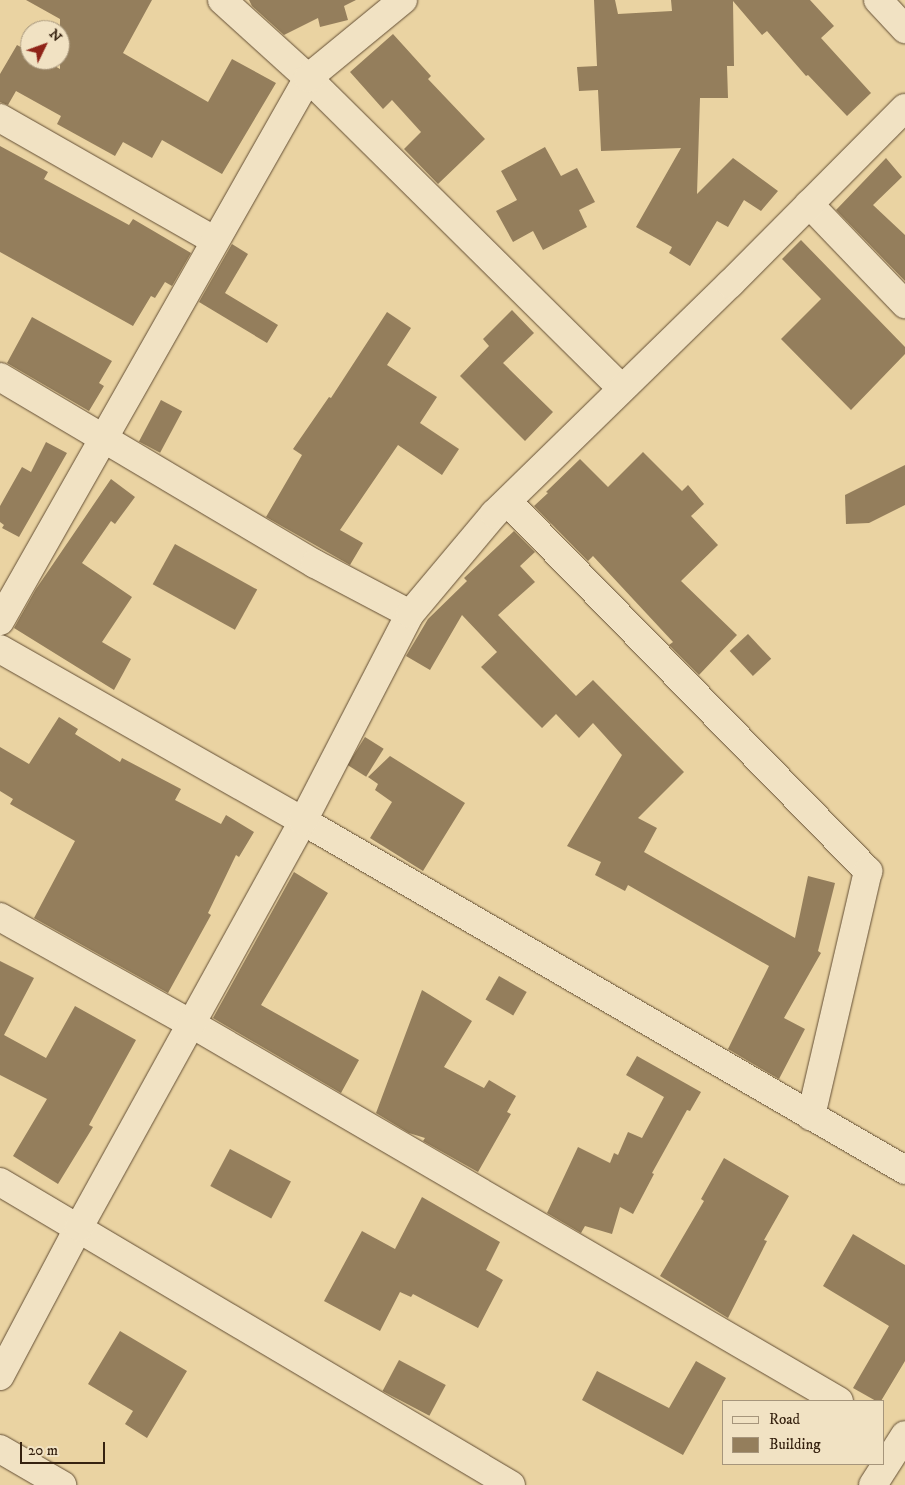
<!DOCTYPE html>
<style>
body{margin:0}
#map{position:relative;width:905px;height:1485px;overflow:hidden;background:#ead3a2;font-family:"IM FELL DW Pica",serif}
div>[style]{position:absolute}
.building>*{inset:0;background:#947e5c;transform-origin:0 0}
.roads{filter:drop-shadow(0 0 1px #634e34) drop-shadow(0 0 1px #634e34)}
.minor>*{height:28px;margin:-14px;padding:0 14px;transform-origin:14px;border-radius:14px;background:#f1e2c3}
span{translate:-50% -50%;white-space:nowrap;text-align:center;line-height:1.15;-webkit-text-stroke:4.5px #f1e2c3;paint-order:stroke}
.legend{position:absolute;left:722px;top:1400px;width:162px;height:65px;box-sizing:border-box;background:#f1e2c3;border:1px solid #a6957b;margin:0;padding:6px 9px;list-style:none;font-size:15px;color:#362210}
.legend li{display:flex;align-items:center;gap:10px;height:25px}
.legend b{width:25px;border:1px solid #a6957b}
.north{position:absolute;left:20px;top:20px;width:50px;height:50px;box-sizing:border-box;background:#f1e2c3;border:1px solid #a6957b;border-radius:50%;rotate:48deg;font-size:14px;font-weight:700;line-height:20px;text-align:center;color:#362210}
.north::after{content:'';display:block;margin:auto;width:18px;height:22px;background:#8f2418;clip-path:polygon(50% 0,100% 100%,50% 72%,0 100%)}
.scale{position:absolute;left:20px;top:1442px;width:85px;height:22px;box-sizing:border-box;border:2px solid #362210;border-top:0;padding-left:6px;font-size:15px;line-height:18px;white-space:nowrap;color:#362210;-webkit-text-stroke:4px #f1e2c3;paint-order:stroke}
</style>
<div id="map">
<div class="building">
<div style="clip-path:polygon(26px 0,152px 0,123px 53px,208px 102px,232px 59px,276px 83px,222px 174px,162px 140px,152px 158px,123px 142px,115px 156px,57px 124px,61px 116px,16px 91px,8px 105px,0 102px,0 74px,17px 45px,30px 52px,30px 60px,44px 60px,60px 69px,60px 19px)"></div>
<div style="clip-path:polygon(249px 0,356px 0,344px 6px,348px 20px,320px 27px,318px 18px,284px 35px,252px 6px)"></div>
<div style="clip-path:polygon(594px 0,615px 0,618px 14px,672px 11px,671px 0,810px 0,834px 26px,821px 38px,871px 93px,847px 116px,808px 75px,806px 76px,767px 31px,762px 35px,733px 1px,734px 66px,727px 66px,728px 98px,700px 98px,697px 194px,733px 158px,778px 191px,761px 211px,744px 200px,728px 227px,717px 221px,690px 266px,669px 253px,672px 247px,636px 227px,681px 148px,601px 151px,598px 90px,579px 91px,577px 67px,597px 66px)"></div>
<div style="clip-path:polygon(393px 34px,431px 76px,428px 79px,485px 139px,438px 184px,404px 149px,421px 132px,392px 100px,383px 109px,350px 72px)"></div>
<div style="clip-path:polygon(0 146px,48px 172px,44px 179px,129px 225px,133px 219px,191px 253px,172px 286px,165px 282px,155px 298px,151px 296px,133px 326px,0 252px)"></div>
<div style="clip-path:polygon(545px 147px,561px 176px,577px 168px,595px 202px,579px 210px,587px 227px,543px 250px,533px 231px,513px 242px,496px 211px,517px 200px,501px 171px)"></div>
<div style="clip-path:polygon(886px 158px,902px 177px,873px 205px,905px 235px,905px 281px,836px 210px)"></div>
<div style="clip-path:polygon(801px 240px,905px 347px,905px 354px,851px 410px,781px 339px,821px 299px,782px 259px)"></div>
<div style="clip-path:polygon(232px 244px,248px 254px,225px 293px,278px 325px,267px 343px,199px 302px)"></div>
<div style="clip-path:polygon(512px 310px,534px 333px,503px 363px,553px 412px,525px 441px,460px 376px,489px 346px,483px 339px)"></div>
<div style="clip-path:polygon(387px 312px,411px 328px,387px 365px,437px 397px,420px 423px,459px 449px,442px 475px,398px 445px,340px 530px,363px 543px,350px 565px,266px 517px,302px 455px,293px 449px,329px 397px,331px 398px)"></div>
<div style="clip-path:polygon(32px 317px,112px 361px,99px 383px,104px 386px,89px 411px,7px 363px)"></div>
<div style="left:161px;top:400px;width:24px;height:47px;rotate:28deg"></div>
<div style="clip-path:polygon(46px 442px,67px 453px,19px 537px,2px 528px,4px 525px,0 522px,0 506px,22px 467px,31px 472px)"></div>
<div style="clip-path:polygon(643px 452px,682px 491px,688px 485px,704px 504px,691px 516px,718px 545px,681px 581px,737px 635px,699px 675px,669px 645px,673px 642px,593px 556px,588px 561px,534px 506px,548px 493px,546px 492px,580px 459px,608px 487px)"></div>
<div style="clip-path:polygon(905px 465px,905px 505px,869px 523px,846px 524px,845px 495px)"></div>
<div style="clip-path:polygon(111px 479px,135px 497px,115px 524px,111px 521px,82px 563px,132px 597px,102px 642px,131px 659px,114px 690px,14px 628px,36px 589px)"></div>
<div style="clip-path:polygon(514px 531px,535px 552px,520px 566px,535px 582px,498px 615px,576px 696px,593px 680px,684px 772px,638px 818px,657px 828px,644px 852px,795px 938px,808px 876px,835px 883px,818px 951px,821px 953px,784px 1018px,805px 1029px,779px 1079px,728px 1049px,769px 966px,628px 885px,625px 891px,595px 875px,601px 862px,567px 846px,622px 755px,593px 723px,579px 738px,556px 714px,542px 728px,481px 667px,497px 652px,462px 615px,430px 670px,406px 656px,428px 619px,467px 581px,464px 578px)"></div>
<div style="left:175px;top:544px;width:94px;height:46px;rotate:29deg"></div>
<div style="left:748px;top:634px;width:34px;height:25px;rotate:47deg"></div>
<div style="clip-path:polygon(59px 717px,78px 729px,75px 734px,120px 762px,122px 758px,181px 789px,175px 800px,221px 824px,226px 815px,254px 832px,239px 857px,236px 855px,208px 913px,211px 915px,168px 993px,34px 918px,75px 841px,10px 804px,13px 799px,0 791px,0 747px,29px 764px)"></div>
<div style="left:365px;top:737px;width:22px;height:33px;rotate:32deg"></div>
<div style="clip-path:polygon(390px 756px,465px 803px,423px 871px,370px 838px,392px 802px,375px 790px,378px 784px,368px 777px)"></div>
<div style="clip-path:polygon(294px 872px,328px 893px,261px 1005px,359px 1060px,341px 1093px,213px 1018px)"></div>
<div style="clip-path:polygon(0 961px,34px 978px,4px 1035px,46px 1058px,75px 1006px,136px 1040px,89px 1125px,93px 1127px,58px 1184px,13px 1156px,47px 1099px,0 1075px)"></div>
<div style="left:499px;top:976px;width:32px;height:27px;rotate:30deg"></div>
<div style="clip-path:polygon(422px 990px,472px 1021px,444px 1067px,484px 1088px,489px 1080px,516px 1096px,507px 1112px,511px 1114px,478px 1172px,423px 1141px,425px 1138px,409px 1133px,376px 1113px)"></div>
<div style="clip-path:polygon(637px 1056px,701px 1092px,690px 1111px,687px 1110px,652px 1173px,654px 1174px,633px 1214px,620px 1207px,612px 1234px,585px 1226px,581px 1233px,547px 1213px,578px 1147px,610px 1163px,614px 1153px,618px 1155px,628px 1132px,642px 1138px,664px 1097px,626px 1075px)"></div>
<div style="left:230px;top:1149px;width:69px;height:42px;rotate:28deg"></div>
<div style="clip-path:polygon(724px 1158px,789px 1196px,764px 1240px,767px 1241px,728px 1318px,660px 1276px,704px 1201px,701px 1199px)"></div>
<div style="clip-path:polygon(422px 1197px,500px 1242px,486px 1270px,503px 1280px,478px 1328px,413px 1294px,411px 1297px,400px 1292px,380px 1331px,324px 1301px,362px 1231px,395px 1249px)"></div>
<div style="clip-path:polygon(853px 1234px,905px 1265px,905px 1361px,881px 1401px,876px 1401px,853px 1388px,889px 1326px,823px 1286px)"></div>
<div style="clip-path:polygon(120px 1331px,187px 1371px,147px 1438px,125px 1424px,133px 1411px,88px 1384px)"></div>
<div style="left:399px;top:1360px;width:53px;height:35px;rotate:28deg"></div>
<div style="clip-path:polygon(696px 1361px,726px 1378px,683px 1455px,582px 1400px,597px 1371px,669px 1408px)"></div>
</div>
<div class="roads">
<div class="minor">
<div style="left:222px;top:0;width:116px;rotate:42.2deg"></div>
<div style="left:308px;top:78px;width:441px;rotate:44.7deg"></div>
<div style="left:878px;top:0;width:40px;rotate:47deg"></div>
<div style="left:0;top:118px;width:246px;rotate:29.7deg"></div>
<div style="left:809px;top:204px;width:139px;rotate:46.2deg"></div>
<div style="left:0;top:377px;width:366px;rotate:30.7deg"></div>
<div style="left:315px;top:564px;width:107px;rotate:27.8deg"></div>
<div style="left:508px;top:502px;width:516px;rotate:45.71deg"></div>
<div style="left:868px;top:871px;width:252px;rotate:103.1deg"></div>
<div style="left:0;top:621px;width:624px;rotate:-60.44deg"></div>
<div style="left:308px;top:78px;width:123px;rotate:-39.4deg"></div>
<div style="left:0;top:649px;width:348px;rotate:29.6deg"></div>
<div style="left:303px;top:821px;width:696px;rotate:30.1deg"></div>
<div style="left:0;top:917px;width:218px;rotate:29.2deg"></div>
<div style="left:190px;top:1023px;width:751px;rotate:30.22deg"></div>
<div style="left:0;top:1182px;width:594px;rotate:30.67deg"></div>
<div style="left:0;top:1376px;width:169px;rotate:-62.1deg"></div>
<div style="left:79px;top:1227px;width:464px;rotate:-61.1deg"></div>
<div style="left:303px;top:821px;width:233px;rotate:-62.7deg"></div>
<div style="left:410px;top:614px;width:131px;rotate:-50deg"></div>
<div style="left:494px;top:514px;width:330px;rotate:-44.3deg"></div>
<div style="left:730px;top:284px;width:248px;rotate:-45.2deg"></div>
<div style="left:0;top:1449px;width:72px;rotate:30.1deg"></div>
<div style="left:873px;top:1485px;width:59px;rotate:-57.4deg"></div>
</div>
</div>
<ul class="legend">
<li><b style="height:6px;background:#f1e2c3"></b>Road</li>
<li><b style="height:14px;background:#947e5c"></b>Building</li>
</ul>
<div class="north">N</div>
<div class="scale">20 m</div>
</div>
